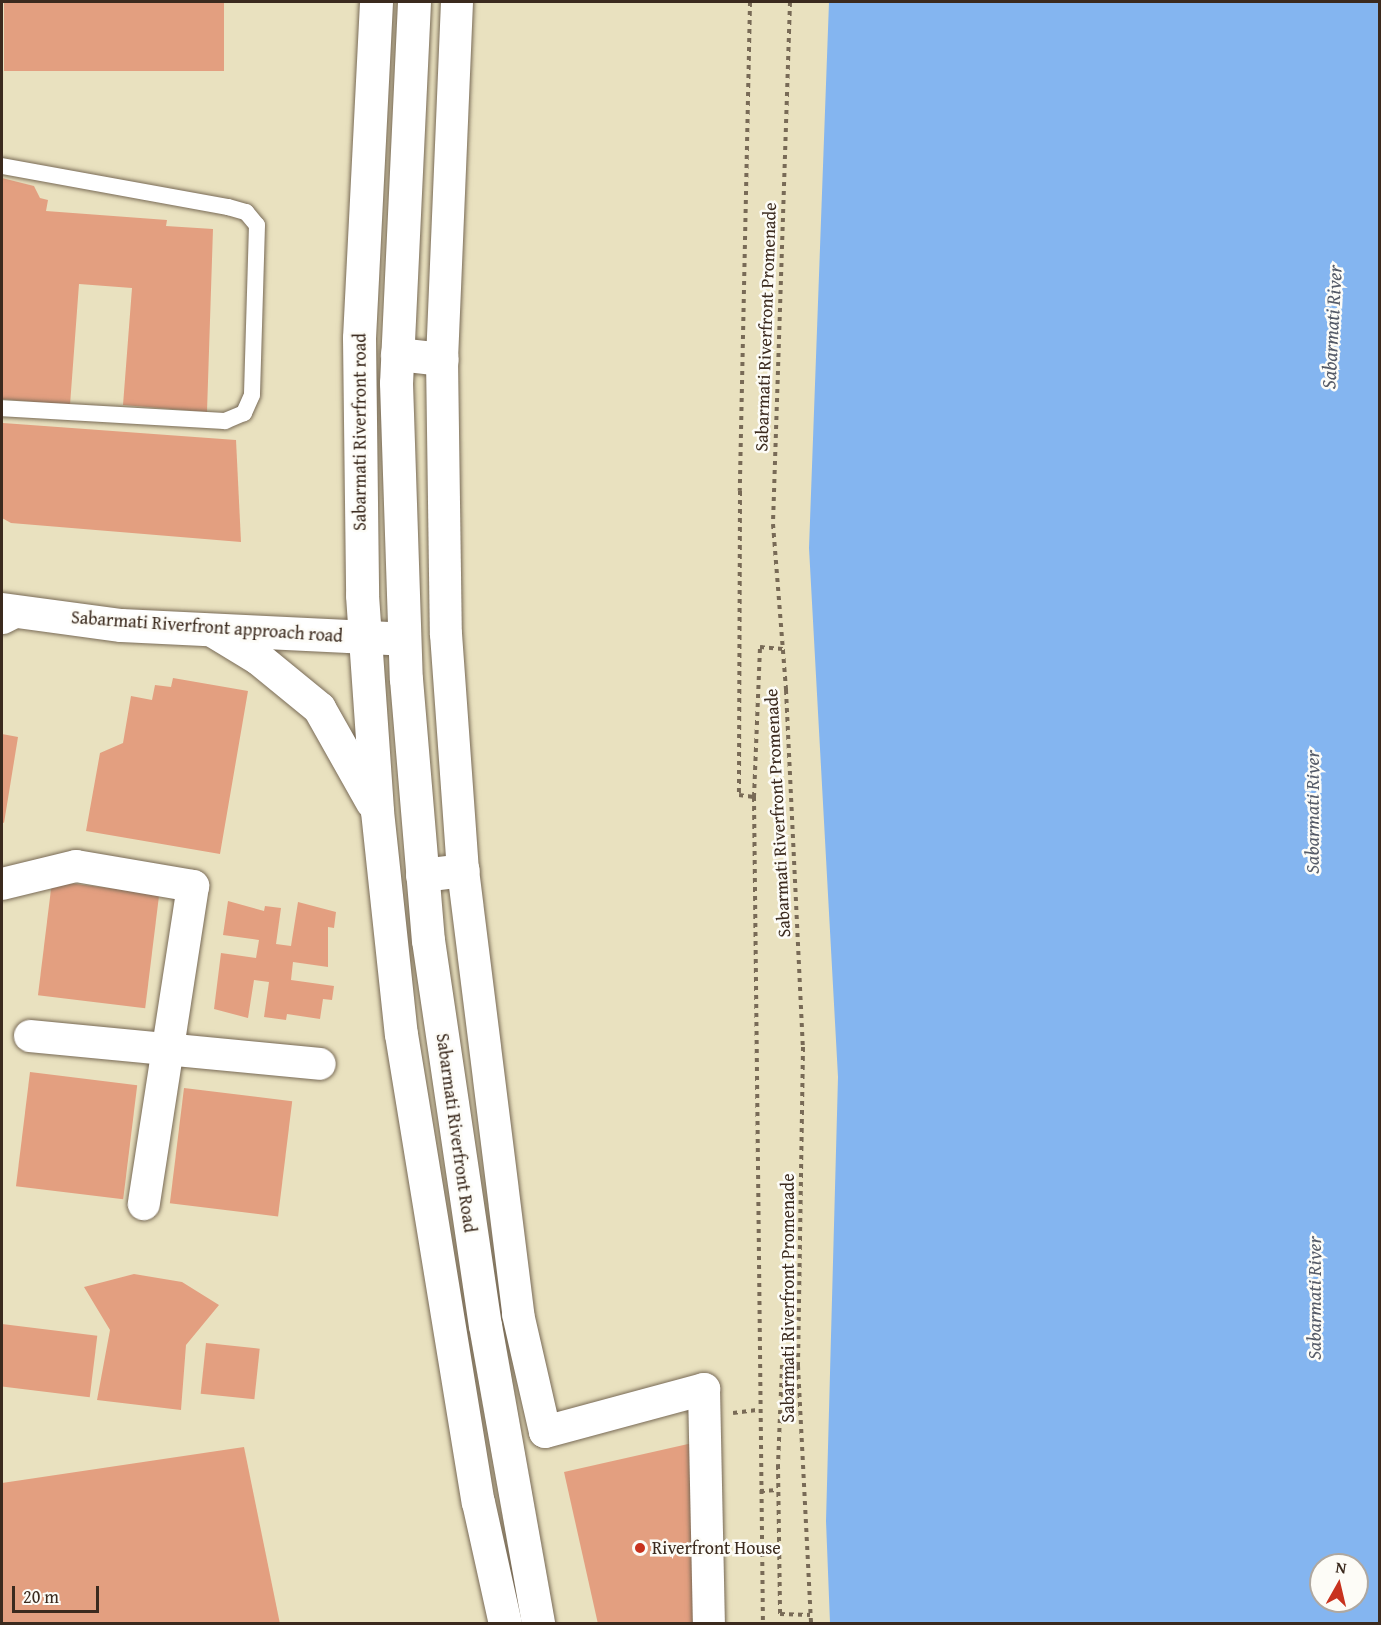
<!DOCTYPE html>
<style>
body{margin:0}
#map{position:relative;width:1381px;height:1625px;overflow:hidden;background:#e9e1bf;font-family:"Gentium Book Plus",serif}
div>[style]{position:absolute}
.water>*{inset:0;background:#84b5f0}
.building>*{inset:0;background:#e39f80;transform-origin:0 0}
.path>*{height:4px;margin-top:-2px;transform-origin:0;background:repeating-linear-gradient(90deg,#786a56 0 4.5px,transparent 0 9px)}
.roads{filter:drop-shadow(0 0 2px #786a56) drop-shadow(0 0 2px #786a56)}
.service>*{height:16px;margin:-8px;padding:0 8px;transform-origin:8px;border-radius:8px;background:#fff}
.minor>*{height:32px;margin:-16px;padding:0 16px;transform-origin:16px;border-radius:16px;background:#fff}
.tertiary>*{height:33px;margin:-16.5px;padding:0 16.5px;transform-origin:16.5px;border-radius:16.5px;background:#fff}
.primary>*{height:33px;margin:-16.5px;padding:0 16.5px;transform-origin:16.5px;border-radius:16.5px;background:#fff}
.dots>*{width:16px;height:16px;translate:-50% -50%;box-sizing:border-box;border:3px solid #fdfcf7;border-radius:50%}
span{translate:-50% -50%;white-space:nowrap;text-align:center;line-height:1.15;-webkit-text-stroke:5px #fdfcf7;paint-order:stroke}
.street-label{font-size:18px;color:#3b2a1e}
.poi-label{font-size:18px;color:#3b2a1e}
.left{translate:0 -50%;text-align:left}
.water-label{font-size:20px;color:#555b68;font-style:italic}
.frame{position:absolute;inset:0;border:3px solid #3b2a1e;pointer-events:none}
.north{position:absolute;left:1309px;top:1553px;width:60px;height:60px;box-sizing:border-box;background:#fdfcf7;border:2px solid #afa8a0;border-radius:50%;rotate:8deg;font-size:16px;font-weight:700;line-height:24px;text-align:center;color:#3b2a1e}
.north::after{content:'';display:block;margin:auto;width:21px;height:27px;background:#c8321e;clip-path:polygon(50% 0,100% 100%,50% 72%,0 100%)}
.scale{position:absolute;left:12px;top:1586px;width:87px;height:27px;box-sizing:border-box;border:3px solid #3b2a1e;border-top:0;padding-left:8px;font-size:18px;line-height:21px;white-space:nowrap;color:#3b2a1e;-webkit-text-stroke:4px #fdfcf7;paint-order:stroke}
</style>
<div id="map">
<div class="water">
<div style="clip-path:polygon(evenodd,829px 2px,1379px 2px,1379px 1623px,830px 1623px,826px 1521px,838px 1077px,809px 548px,829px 2px,1321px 1565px,1357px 1565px,1357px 1601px,1321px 1601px,1321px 1565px)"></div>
</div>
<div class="building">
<div style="left:4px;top:2px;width:220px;height:69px"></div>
<div style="clip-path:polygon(2px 178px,34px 186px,40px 198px,48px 200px,46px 211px,167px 220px,166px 226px,213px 229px,207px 412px,123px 405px,132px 288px,79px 284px,70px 405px,2px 399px)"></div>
<div style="clip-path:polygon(3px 423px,236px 440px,241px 542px,11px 523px,2px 518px)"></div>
<div style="clip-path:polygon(173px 678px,248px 691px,220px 854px,86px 831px,100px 753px,123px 743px,131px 696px,152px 700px,155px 685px,171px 687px)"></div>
<div style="clip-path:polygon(2px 734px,18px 737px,4px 823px,2px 822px)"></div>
<div style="left:52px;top:881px;width:108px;height:115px;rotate:7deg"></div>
<div style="clip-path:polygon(228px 901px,264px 911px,265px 906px,281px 908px,276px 944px,291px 946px,298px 902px,336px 912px,334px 928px,328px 927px,328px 967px,293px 962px,291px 980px,334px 986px,332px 1000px,323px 999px,320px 1019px,287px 1014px,286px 1020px,264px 1017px,269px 982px,254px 980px,248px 1018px,214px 1009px,221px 953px,256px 958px,259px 940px,223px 935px)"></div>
<div style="left:30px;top:1072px;width:108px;height:115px;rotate:7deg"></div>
<div style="left:184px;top:1088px;width:109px;height:116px;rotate:7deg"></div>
<div style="clip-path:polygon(134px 1274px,182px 1282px,219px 1305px,186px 1345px,181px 1410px,97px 1400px,110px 1330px,84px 1287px)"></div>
<div style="left:2px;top:1324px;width:96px;height:62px;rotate:7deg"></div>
<div style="left:206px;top:1343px;width:54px;height:51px;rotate:6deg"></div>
<div style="clip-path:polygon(697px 1442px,701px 1624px,598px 1624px,564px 1472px)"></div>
<div style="clip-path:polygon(244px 1447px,280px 1624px,2px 1624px,2px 1483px)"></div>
</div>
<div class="path">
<div style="left:750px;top:2px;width:489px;rotate:91.2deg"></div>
<div style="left:740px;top:491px;width:304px;rotate:90.2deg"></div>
<div style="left:739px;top:795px;width:15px;rotate:8deg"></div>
<div style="left:754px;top:797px;width:827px;rotate:89.38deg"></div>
<div style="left:790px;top:2px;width:522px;rotate:91.87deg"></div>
<div style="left:773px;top:524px;width:167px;rotate:85.5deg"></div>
<div style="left:786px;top:690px;width:357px;rotate:87.3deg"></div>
<div style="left:803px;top:1047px;width:319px;rotate:90.9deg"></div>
<div style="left:798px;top:1366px;width:258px;rotate:87.1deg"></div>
<div style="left:754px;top:797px;width:150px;rotate:-87.7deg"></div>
<div style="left:760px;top:647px;width:23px;rotate:5deg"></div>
<div style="left:798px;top:1366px;width:16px;rotate:-176deg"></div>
<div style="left:782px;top:1365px;width:100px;rotate:92.3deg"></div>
<div style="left:778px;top:1465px;width:149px;rotate:89.2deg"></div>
<div style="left:780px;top:1614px;width:30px;rotate:2deg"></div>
<div style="left:733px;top:1413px;width:26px;rotate:-7deg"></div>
<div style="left:760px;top:1491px;width:18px;rotate:-3deg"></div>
</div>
<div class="roads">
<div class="service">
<div style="left:2px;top:166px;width:230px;rotate:10.3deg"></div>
<div style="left:228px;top:207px;width:19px;rotate:16deg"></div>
<div style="left:246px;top:212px;width:17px;rotate:50deg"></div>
<div style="left:257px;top:225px;width:170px;rotate:91.7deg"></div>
<div style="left:252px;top:395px;width:20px;rotate:114deg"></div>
<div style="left:244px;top:413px;width:21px;rotate:157deg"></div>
<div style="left:225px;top:421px;width:223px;rotate:-176.7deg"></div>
</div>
<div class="minor">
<div style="left:457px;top:2px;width:357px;rotate:92.4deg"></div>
<div style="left:442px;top:359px;width:275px;rotate:89.2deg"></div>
<div style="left:446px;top:634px;width:237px;rotate:85.9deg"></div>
<div style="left:463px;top:870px;width:447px;rotate:82.9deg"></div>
<div style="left:518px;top:1314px;width:121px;rotate:77.1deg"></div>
<div style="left:545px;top:1432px;width:165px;rotate:-15.1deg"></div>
<div style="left:704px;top:1389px;width:235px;rotate:88.8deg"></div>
<div style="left:2px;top:884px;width:76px;rotate:-13.7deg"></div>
<div style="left:76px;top:866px;width:119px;rotate:9.7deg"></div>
<div style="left:193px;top:886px;width:322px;rotate:98.8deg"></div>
<div style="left:30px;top:1036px;width:291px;rotate:5.5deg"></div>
</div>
<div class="tertiary">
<div style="left:376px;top:2px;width:336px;rotate:92.9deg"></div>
<div style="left:359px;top:338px;width:257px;rotate:89.3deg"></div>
<div style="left:362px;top:595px;width:217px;rotate:86deg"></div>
<div style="left:377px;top:811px;width:224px;rotate:83.9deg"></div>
<div style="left:401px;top:1034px;width:474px;rotate:80.7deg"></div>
<div style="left:478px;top:1502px;width:125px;rotate:77.5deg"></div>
<div style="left:414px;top:2px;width:381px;rotate:92.7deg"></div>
<div style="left:396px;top:383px;width:296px;rotate:88.1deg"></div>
<div style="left:406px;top:679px;width:262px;rotate:85.2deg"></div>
<div style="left:428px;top:940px;width:389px;rotate:81.6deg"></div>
<div style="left:485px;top:1325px;width:304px;rotate:79.9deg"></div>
<div style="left:397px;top:354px;width:45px;rotate:6.3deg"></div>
<div style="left:2px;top:609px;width:120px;rotate:7.7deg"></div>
<div style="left:121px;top:625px;width:268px;rotate:2.8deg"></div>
<div style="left:215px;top:632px;width:50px;rotate:31.2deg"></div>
<div style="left:258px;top:658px;width:79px;rotate:39.3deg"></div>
<div style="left:319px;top:708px;width:108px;rotate:60.6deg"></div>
<div style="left:422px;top:875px;width:41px;rotate:-7deg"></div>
</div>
<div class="primary">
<div style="left:2px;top:617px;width:11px;rotate:-27deg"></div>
</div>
</div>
<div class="dots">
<div style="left:640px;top:1548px;background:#c8321e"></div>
</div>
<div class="street-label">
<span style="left:766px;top:327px;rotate:-88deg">Sabarmati Riverfront Promenade</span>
<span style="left:360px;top:432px;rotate:-90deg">Sabarmati Riverfront road</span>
<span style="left:207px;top:627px;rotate:4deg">Sabarmati Riverfront approach road</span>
<span style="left:778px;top:813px;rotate:-93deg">Sabarmati Riverfront Promenade</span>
<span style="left:456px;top:1133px;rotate:82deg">Sabarmati Riverfront Road</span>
<span style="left:788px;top:1298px;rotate:-90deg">Sabarmati Riverfront Promenade</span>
</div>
<div class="poi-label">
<span class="left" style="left:652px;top:1548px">Riverfront House</span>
</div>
<div class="water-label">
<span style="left:1331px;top:327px;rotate:-87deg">Sabarmati River</span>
<span style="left:1311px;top:812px;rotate:-90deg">Sabarmati River</span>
<span style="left:1313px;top:1298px;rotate:-90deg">Sabarmati River</span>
</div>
<div class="frame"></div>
<div class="north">N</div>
<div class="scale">20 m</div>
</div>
